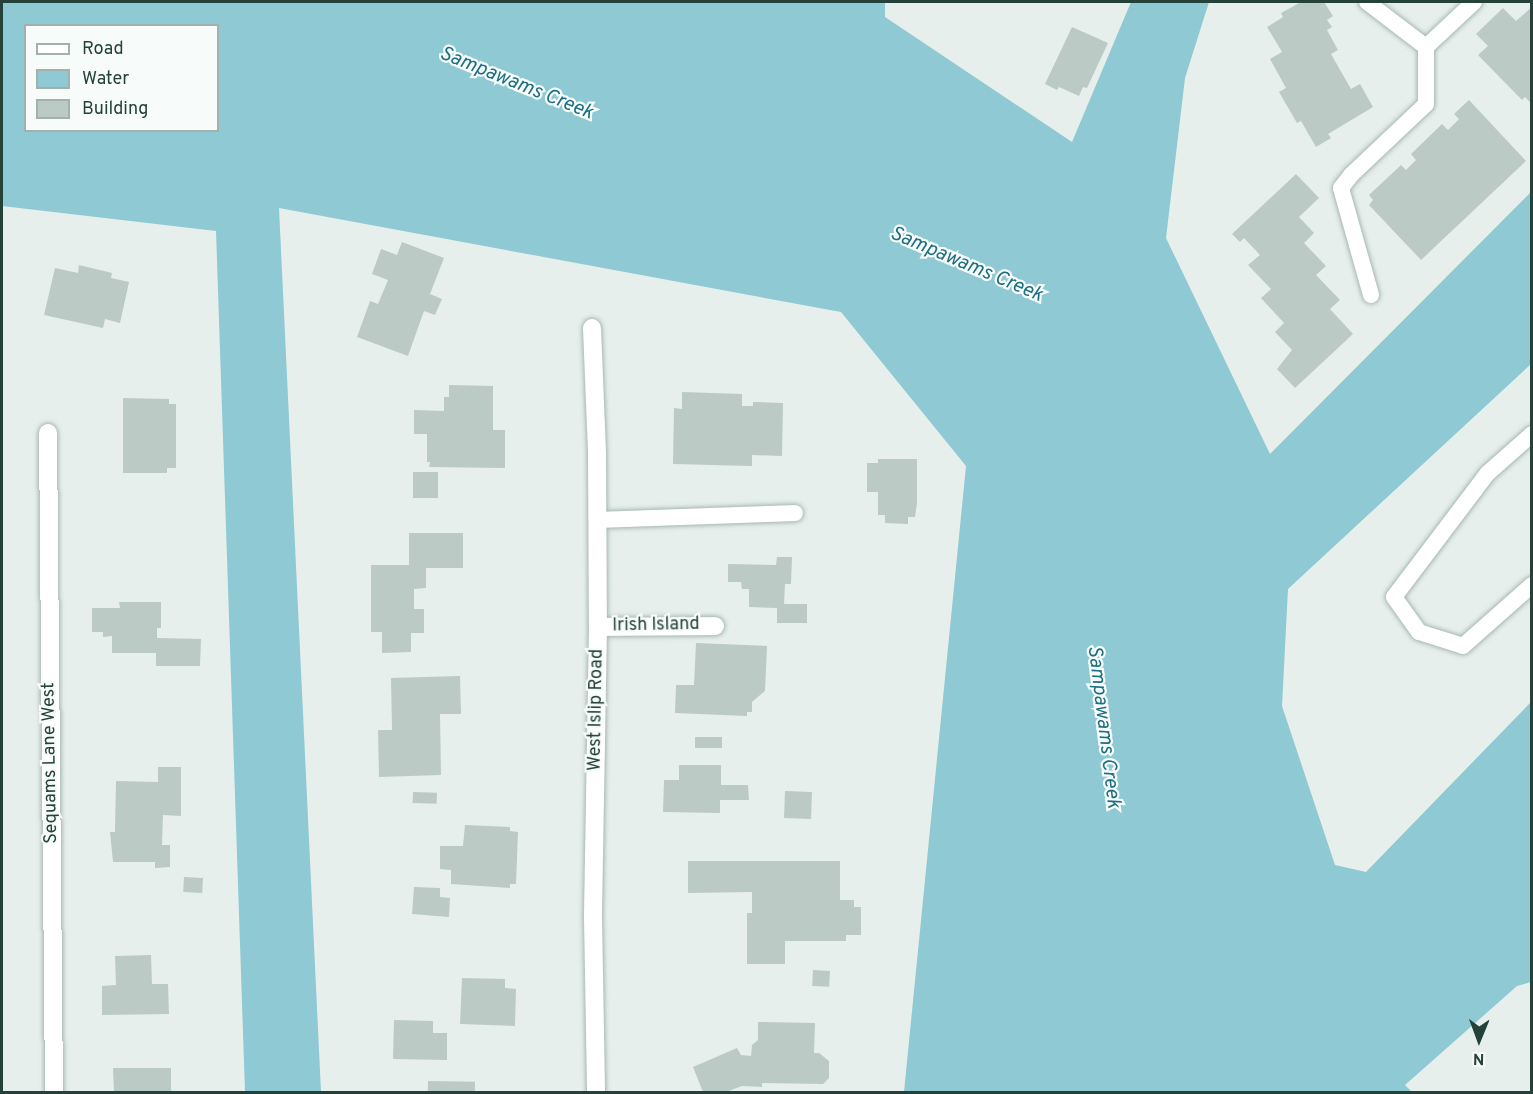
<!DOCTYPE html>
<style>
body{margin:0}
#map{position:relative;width:1533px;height:1094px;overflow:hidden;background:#e6efeb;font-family:Overpass,sans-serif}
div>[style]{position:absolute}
.water>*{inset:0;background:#8ec9d4}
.building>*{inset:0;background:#bbcac4;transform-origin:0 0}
.roads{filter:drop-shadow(0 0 2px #a8b8b2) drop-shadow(0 0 2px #a8b8b2)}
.lane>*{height:16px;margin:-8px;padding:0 8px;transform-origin:8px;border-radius:8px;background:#fff}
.street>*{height:18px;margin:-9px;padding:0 9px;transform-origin:9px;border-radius:9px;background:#fff}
span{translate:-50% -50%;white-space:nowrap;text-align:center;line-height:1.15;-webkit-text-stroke:4.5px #f7fbf9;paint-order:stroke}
.street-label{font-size:18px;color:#24423a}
.water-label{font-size:20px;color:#1c6f80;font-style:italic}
.frame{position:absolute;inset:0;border:3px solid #24423a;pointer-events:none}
.legend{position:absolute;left:24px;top:24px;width:195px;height:108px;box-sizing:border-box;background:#f7fbf9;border:2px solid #a3b1ad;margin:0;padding:8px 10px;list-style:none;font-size:18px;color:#24423a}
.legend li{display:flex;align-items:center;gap:12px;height:30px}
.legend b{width:30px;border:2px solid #a3b1ad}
.north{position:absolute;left:1449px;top:1010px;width:60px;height:60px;-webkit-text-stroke:4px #f7fbf9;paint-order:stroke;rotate:181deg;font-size:16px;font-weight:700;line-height:24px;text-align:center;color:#24423a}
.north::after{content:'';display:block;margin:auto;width:21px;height:27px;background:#24423a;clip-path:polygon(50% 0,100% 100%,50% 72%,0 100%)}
</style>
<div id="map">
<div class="water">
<div style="clip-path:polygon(evenodd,2px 2px,885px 2px,885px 17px,1072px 142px,1131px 2px,1209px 2px,1185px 78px,1166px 238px,1270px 454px,1531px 192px,1531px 364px,1288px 589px,1282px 706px,1335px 865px,1366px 872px,1531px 702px,1531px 982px,1517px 986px,1405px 1085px,1412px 1092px,904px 1092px,966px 466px,841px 312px,279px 208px,321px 1092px,245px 1092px,216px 231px,2px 206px,2px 2px,26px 26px,218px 26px,218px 130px,26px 130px,26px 26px)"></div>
</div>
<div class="building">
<div style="clip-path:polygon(1301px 2px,1324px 2px,1333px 16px,1327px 20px,1332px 27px,1327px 30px,1338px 50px,1331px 54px,1351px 89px,1360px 84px,1373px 107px,1328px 134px,1331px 138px,1316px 147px,1301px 121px,1297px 123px,1279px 92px,1286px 88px,1270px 59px,1282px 52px,1267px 27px,1283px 17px,1281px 13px)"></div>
<div style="clip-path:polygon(1532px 7px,1532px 104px,1525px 97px,1522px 100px,1478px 55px,1488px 46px,1476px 34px,1503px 8px,1516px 21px)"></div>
<div style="clip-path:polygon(1072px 27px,1108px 43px,1087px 88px,1083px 87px,1079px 96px,1059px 87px,1057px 90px,1045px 84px)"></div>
<div style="clip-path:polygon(1469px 100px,1526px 161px,1421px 260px,1369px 205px,1373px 200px,1369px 195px,1401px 165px,1406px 170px,1416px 160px,1411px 154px,1442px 124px,1448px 130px,1459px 119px,1454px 114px)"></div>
<div style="clip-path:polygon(1296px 174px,1319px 198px,1299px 217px,1314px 233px,1304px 243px,1326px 266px,1316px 275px,1340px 300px,1330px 309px,1353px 334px,1295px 388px,1277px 369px,1292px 350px,1275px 332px,1284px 323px,1261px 298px,1271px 289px,1248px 265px,1260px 255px,1244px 238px,1240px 242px,1232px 234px)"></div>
<div style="clip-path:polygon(402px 242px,444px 258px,430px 294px,442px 299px,435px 315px,424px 311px,408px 356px,357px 337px,370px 301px,378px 304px,388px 280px,372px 274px,381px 249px,397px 255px)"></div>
<div style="clip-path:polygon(79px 265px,112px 273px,111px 278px,129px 282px,120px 323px,105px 319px,103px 328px,44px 315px,55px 268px,78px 273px)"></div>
<div style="clip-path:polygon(449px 385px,493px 386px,493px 430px,505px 430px,505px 468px,429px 467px,430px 462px,427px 462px,427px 434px,414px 434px,414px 410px,444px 411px,444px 397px,449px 397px)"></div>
<div style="clip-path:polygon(682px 392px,742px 394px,742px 406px,753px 406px,753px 402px,783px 403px,782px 456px,752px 455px,752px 466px,673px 464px,674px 408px,682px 409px)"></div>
<div style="clip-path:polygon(123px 398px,169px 399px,169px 404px,176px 404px,176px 468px,167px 468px,167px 473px,123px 473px)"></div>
<div style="clip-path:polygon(878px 459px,917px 459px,917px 503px,915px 517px,908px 517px,908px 524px,885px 523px,885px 515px,878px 515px,878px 492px,867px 492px,867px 463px,878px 463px)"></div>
<div style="left:413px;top:472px;width:25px;height:26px"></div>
<div style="clip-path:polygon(409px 533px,463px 533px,463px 568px,426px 568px,426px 588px,414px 589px,414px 609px,424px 609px,424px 633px,411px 633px,411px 652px,382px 653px,382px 632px,371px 632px,371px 565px,409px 565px)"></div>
<div style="clip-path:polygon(777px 557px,792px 557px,791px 584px,785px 584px,784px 604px,807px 604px,807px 623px,777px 623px,777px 608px,749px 607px,749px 589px,742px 589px,741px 582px,728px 582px,728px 564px,776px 565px)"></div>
<div style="clip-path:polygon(119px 602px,161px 602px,161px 628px,157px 628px,157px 638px,201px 639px,200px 666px,156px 666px,156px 653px,112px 653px,112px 636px,103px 637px,103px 632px,92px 632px,92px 608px,120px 608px)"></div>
<div style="clip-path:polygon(696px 643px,767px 646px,765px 691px,752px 702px,752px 712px,747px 712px,747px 716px,675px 713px,676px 685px,694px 685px)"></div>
<div style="clip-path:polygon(460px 676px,461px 714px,440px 714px,441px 775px,379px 777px,378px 730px,392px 730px,391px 678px)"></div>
<div style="left:695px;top:737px;width:27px;height:11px"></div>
<div style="clip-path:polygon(679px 765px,721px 765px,721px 785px,748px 785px,749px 800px,720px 800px,720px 813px,663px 812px,664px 780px,679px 780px)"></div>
<div style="clip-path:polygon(158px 767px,181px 767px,181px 816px,163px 815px,162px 845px,170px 845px,170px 867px,155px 868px,155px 862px,113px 862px,110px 832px,115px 832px,116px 781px,158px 782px)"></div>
<div style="left:785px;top:791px;width:27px;height:27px;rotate:2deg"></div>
<div style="left:413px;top:792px;width:24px;height:11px;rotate:2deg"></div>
<div style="clip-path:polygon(465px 825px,510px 827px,510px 831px,518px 832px,516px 884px,510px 884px,510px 888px,451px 884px,451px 870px,440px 869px,440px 846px,463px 846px)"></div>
<div style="clip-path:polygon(688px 861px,840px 861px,840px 900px,854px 900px,854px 907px,861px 907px,861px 935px,846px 935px,846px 941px,785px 941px,785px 964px,747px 964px,747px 913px,752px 913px,752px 892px,688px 893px)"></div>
<div style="left:184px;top:877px;width:19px;height:15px;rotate:3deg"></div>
<div style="clip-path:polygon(414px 887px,440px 888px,440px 897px,450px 898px,449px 917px,412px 914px)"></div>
<div style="clip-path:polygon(151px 955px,152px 984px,168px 984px,169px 1014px,102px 1015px,102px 986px,116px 985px,115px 956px)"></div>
<div style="left:813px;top:970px;width:17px;height:16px;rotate:3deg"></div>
<div style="clip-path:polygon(462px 978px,505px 979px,505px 988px,516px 989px,515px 1026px,460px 1024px)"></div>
<div style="clip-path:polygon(394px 1020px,433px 1021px,433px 1033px,447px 1033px,447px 1060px,393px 1059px)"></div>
<div style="clip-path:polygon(758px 1022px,815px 1023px,814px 1053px,819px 1053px,829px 1061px,829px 1078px,823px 1084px,762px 1083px,762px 1087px,742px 1086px,726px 1092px,703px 1092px,693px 1067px,737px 1048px,741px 1055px,751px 1056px,752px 1045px,758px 1040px)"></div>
<div style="clip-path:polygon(113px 1068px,171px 1068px,171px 1090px,174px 1092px,114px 1092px)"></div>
<div style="left:428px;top:1081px;width:47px;height:11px;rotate:1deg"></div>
</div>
<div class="roads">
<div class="lane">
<div style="left:1367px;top:2px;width:74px;rotate:37.3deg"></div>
<div style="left:1426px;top:47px;width:66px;rotate:-43.2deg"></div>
<div style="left:1371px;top:295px;width:111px;rotate:-105.7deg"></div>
<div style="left:1341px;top:188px;width:16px;rotate:-52deg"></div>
<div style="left:1351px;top:175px;width:103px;rotate:-43.4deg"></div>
<div style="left:1426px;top:104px;width:57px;rotate:-90deg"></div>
<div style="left:1532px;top:434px;width:60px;rotate:138.4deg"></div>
<div style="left:1487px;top:474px;width:154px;rotate:127.1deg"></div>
<div style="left:1394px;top:597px;width:43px;rotate:54.5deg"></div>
<div style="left:1419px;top:632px;width:46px;rotate:17.7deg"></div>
<div style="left:1463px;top:646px;width:92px;rotate:-41.5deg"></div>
<div style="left:597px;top:520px;width:198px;rotate:-2deg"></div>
</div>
<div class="street">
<div style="left:592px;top:328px;width:125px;rotate:87.7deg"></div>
<div style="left:597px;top:453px;width:174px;rotate:89.7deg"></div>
<div style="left:598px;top:627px;width:290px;rotate:91deg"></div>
<div style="left:593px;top:917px;width:175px;rotate:89deg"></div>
<div style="left:48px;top:433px;width:659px;rotate:89.48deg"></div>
<div style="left:598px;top:627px;width:117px;rotate:-0.5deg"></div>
</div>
</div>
<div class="street-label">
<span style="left:656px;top:626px;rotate:-1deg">Irish Island</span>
<span style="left:597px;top:710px;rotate:-89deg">West Islip Road</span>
<span style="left:51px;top:763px;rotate:-91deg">Sequams Lane West</span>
</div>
<div class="water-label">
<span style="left:516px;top:84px;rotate:22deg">Sampawams Creek</span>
<span style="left:966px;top:265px;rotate:23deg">Sampawams Creek</span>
<span style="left:1103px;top:727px;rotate:83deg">Sampawams Creek</span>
</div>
<div class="frame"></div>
<ul class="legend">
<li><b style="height:8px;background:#fff"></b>Road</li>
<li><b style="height:16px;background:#8ec9d4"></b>Water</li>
<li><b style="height:16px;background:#bbcac4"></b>Building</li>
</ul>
<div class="north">N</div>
</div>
